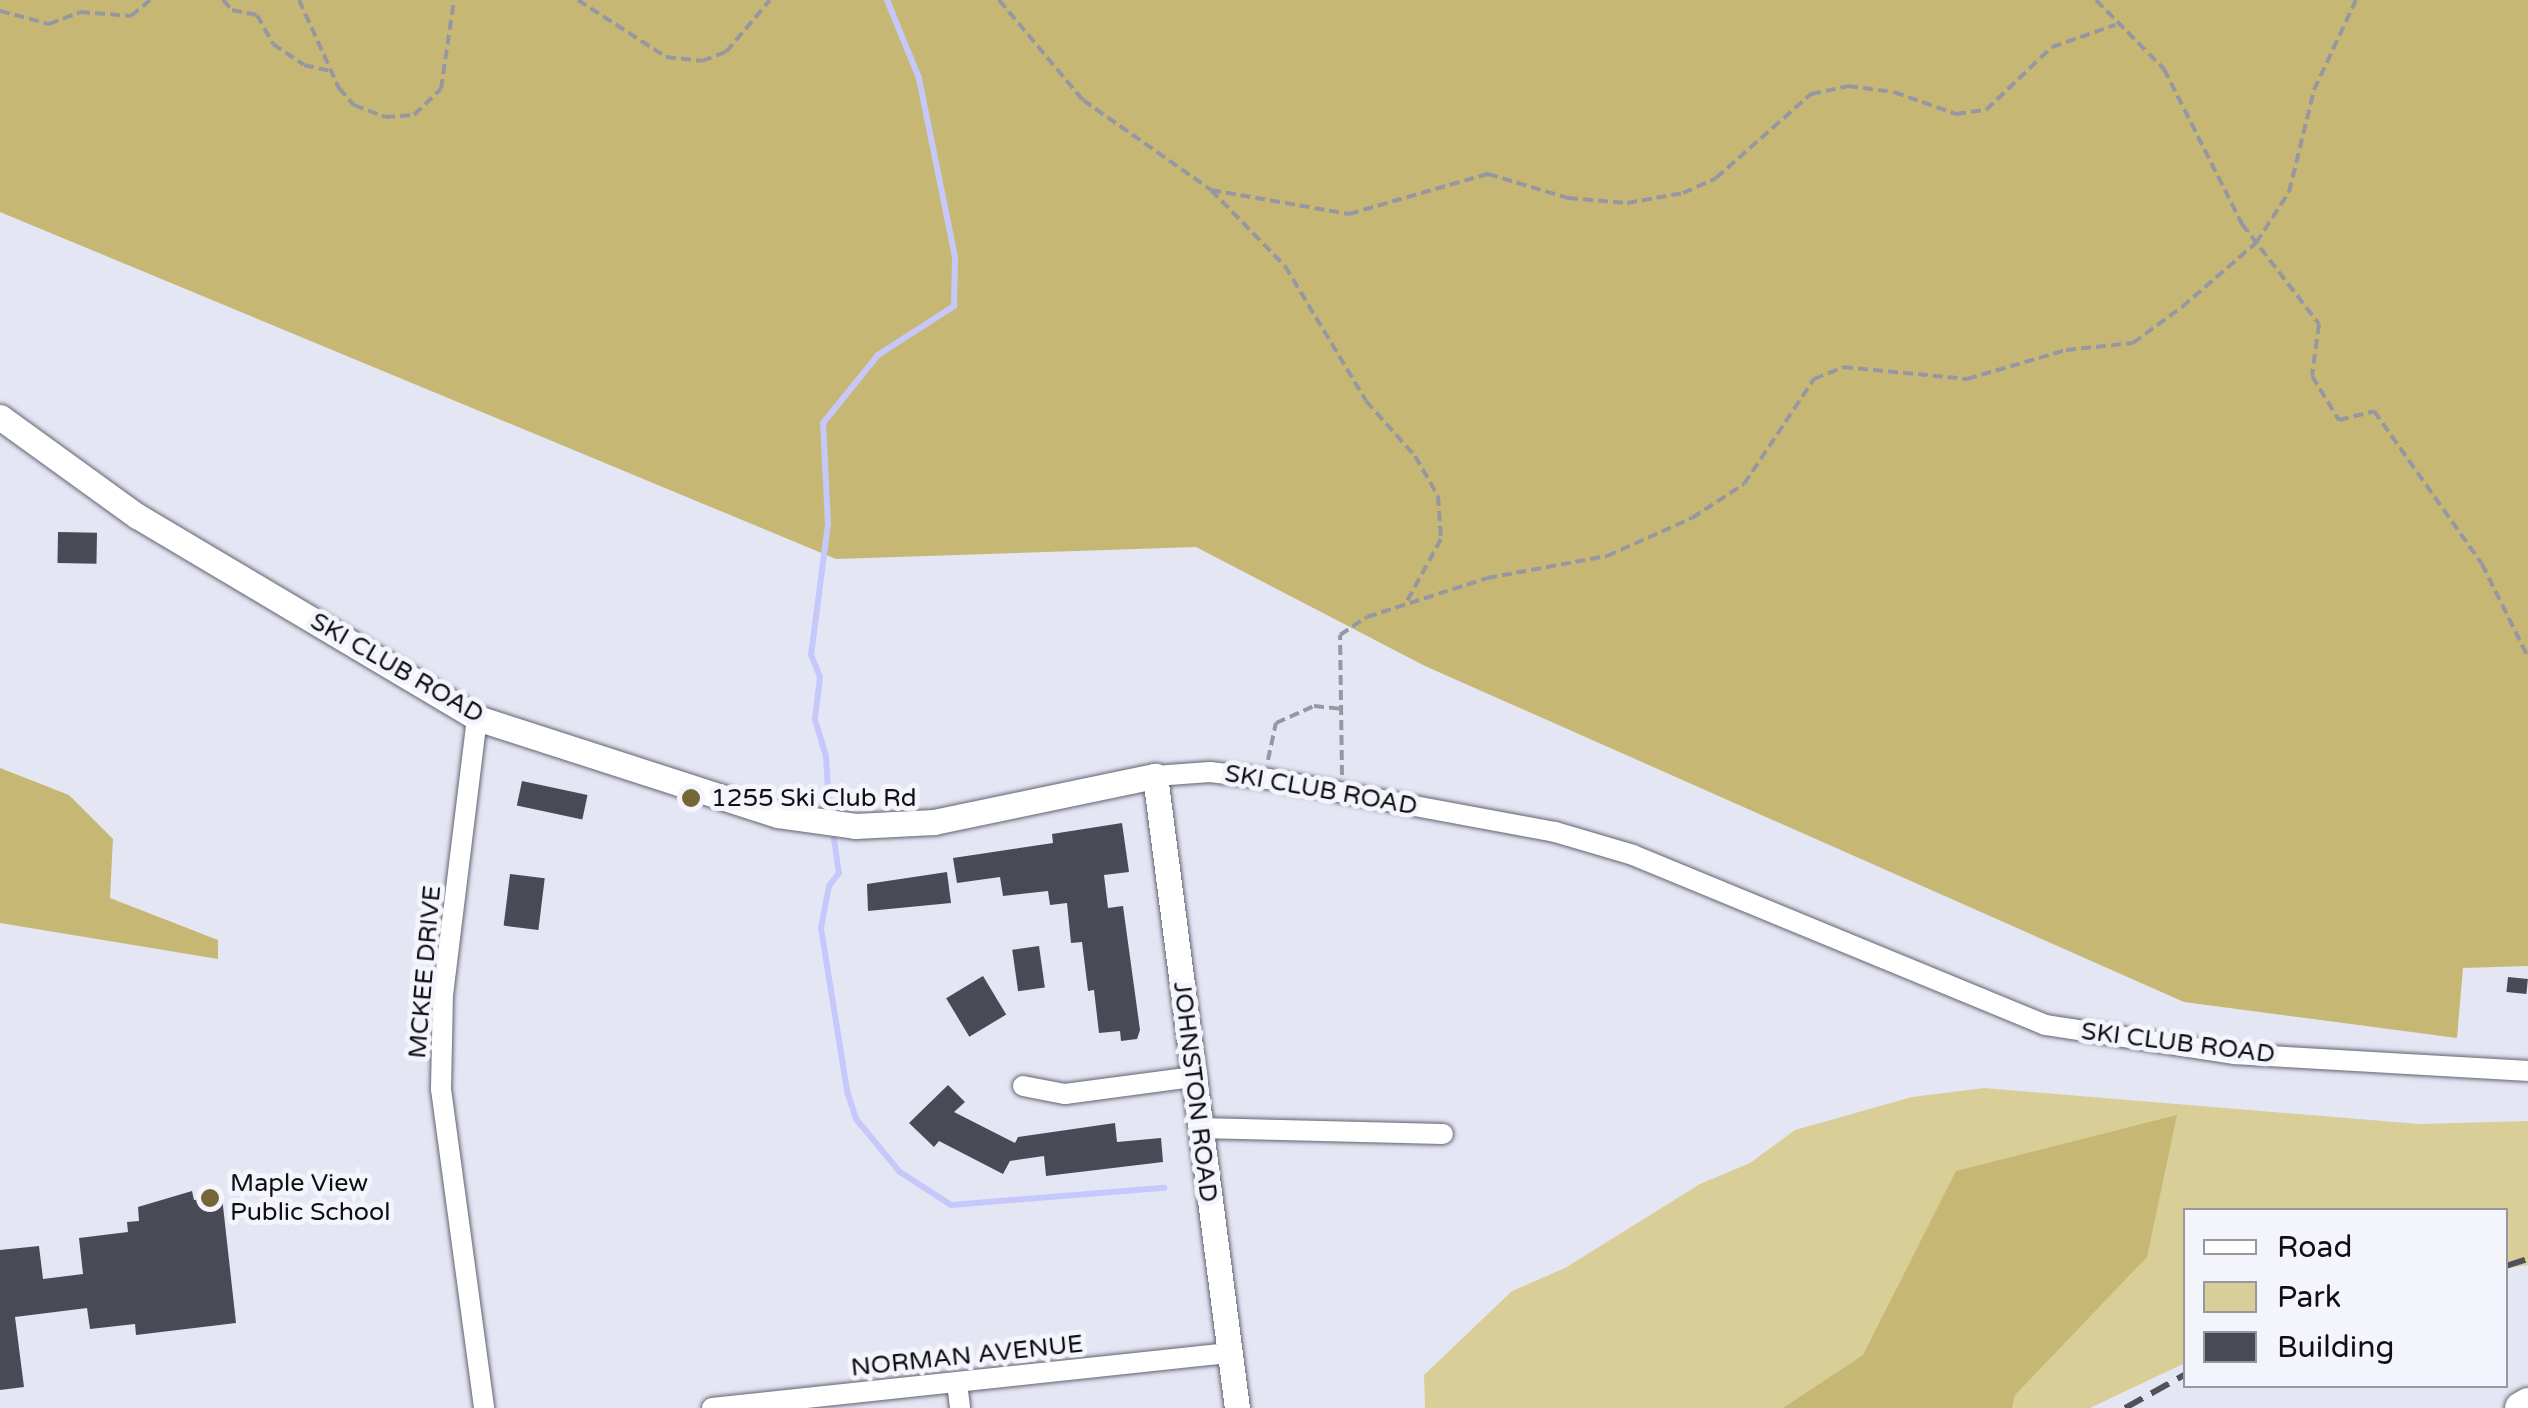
<!DOCTYPE html>
<style>
body{margin:0}
#map{position:relative;width:2528px;height:1408px;overflow:hidden;background:#e5e6f4;font-family:"Varela Round",sans-serif}
div>[style]{position:absolute}
.green>*{inset:0;background:#d9ce97}
.forest>*{inset:0;background:#c6b874}
.stream>*{height:6px;margin:-3px;padding:0 3px;transform-origin:3px;border-radius:3px;background:#c6c8fb}
.building>*{inset:0;background:#4a4a56;transform-origin:0 0}
.path>*{height:4px;margin-top:-2px;transform-origin:0;background:repeating-linear-gradient(90deg,#9797a2 0 10px,transparent 0 15px)}
.roads{filter:drop-shadow(0 0 2px #636370) drop-shadow(0 0 2px #636370)}
.minor>*{height:20px;margin:-10px;padding:0 10px;transform-origin:10px;border-radius:10px;background:#fff}
.tertiary>*{height:25px;margin:-12.5px;padding:0 12.5px;transform-origin:12.5px;border-radius:12.5px;background:#fff}
.primary>*{height:32px;margin:-16px;padding:0 16px;transform-origin:16px;border-radius:16px;background:#fff}
.rail>*{height:6px;margin-top:-3px;transform-origin:0;background:repeating-linear-gradient(90deg,#515159 0 20px,transparent 0 30px)}
.dots>*{width:28px;height:28px;translate:-50% -50%;box-sizing:border-box;border:5px solid #f3f4fc;border-radius:50%}
span{translate:-50% -50%;white-space:nowrap;text-align:center;line-height:1.15;-webkit-text-stroke:10px #f3f4fc;paint-order:stroke}
.street-label{font-size:25px;color:#0e0e13}
.poi-label{font-size:25px;color:#0e0e13}
.left{translate:0 -50%;text-align:left}
.legend{position:absolute;left:2183px;top:1208px;width:325px;height:180px;box-sizing:border-box;background:#f3f4fc;border:2px solid #97989f;margin:0;padding:12px 18px;list-style:none;font-size:30px;color:#0e0e13}
.legend li{display:flex;align-items:center;gap:20px;height:50px}
.legend b{width:50px;border:2px solid #97989f}
</style>
<div id="map">
<div class="green">
<div style="clip-path:polygon(1984px 1088px,2419px 1124px,2528px 1121px,2528px 1265px,2506px 1268px,2506px 1210px,2186px 1210px,2185px 1363px,2090px 1408px,1425px 1408px,1424px 1375px,1512px 1291px,1565px 1268px,1700px 1184px,1750px 1163px,1795px 1130px,1912px 1097px)"></div>
</div>
<div class="forest">
<div style="clip-path:polygon(0 0,2528px 0,2528px 966px,2463px 968px,2457px 1038px,2184px 1002px,1425px 666px,1196px 547px,836px 559px,0 212px)"></div>
<div style="clip-path:polygon(0 768px,69px 795px,113px 839px,110px 898px,218px 940px,218px 959px,0 923px)"></div>
<div style="clip-path:polygon(2177px 1115px,2147px 1257px,2015px 1395px,2012px 1408px,1783px 1408px,1863px 1355px,1956px 1171px)"></div>
</div>
<div class="stream">
<div style="left:829px;top:806px;width:50px;rotate:-93.4deg"></div>
<div style="left:826px;top:756px;width:39px;rotate:-107deg"></div>
<div style="left:815px;top:719px;width:42px;rotate:-83.2deg"></div>
<div style="left:820px;top:677px;width:24px;rotate:-112deg"></div>
<div style="left:811px;top:655px;width:132px;rotate:-82.6deg"></div>
<div style="left:828px;top:524px;width:101px;rotate:-92.8deg"></div>
<div style="left:823px;top:423px;width:87px;rotate:-51deg"></div>
<div style="left:878px;top:355px;width:90px;rotate:-32.8deg"></div>
<div style="left:954px;top:306px;width:49px;rotate:-88.8deg"></div>
<div style="left:955px;top:257px;width:183px;rotate:-101.4deg"></div>
<div style="left:919px;top:78px;width:84px;rotate:-112.3deg"></div>
<div style="left:834px;top:839px;width:34px;rotate:82deg"></div>
<div style="left:839px;top:873px;width:16px;rotate:128deg"></div>
<div style="left:829px;top:886px;width:43px;rotate:100.8deg"></div>
<div style="left:821px;top:928px;width:165px;rotate:80.9deg"></div>
<div style="left:847px;top:1091px;width:29px;rotate:72deg"></div>
<div style="left:856px;top:1119px;width:69px;rotate:50.3deg"></div>
<div style="left:900px;top:1172px;width:61px;rotate:32.9deg"></div>
<div style="left:951px;top:1205px;width:214px;rotate:-4.6deg"></div>
</div>
<div class="building">
<div style="left:58px;top:532px;width:39px;height:31px;rotate:1deg"></div>
<div style="left:522px;top:781px;width:67px;height:25px;rotate:12deg"></div>
<div style="clip-path:polygon(1122px 823px,1129px 872px,1104px 875px,1108px 908px,1123px 906px,1140px 1030px,1137px 1039px,1121px 1041px,1120px 1031px,1099px 1033px,1094px 990px,1088px 991px,1082px 942px,1071px 943px,1067px 903px,1050px 905px,1048px 891px,1003px 896px,1000px 877px,957px 883px,953px 858px,1053px 843px,1052px 834px)"></div>
<div style="clip-path:polygon(947px 872px,951px 903px,868px 911px,867px 884px)"></div>
<div style="left:510px;top:874px;width:35px;height:52px;rotate:7deg"></div>
<div style="left:1039px;top:946px;width:42px;height:27px;rotate:82deg"></div>
<div style="left:983px;top:976px;width:45px;height:43px;rotate:59deg"></div>
<div style="left:2508px;top:977px;width:20px;height:15px;rotate:6deg"></div>
<div style="clip-path:polygon(948px 1085px,965px 1102px,954px 1112px,1015px 1143px,1018px 1137px,1115px 1123px,1117px 1142px,1161px 1138px,1163px 1162px,1046px 1176px,1044px 1156px,1010px 1161px,1003px 1174px,939px 1141px,934px 1147px,909px 1123px)"></div>
<div style="clip-path:polygon(192px 1191px,194px 1200px,222px 1197px,236px 1323px,136px 1335px,135px 1324px,90px 1329px,87px 1308px,15px 1317px,24px 1387px,0 1390px,0 1250px,39px 1246px,43px 1279px,83px 1274px,79px 1238px,128px 1232px,127px 1222px,139px 1221px,138px 1207px)"></div>
</div>
<div class="path">
<div style="left:223px;top:0;width:13px;rotate:48deg"></div>
<div style="left:232px;top:10px;width:25px;rotate:11deg"></div>
<div style="left:257px;top:15px;width:33px;rotate:61deg"></div>
<div style="left:273px;top:44px;width:37px;rotate:34deg"></div>
<div style="left:304px;top:65px;width:28px;rotate:13deg"></div>
<div style="left:299px;top:0;width:97px;rotate:65.6deg"></div>
<div style="left:339px;top:88px;width:23px;rotate:49deg"></div>
<div style="left:354px;top:105px;width:33px;rotate:21deg"></div>
<div style="left:385px;top:117px;width:29px;rotate:-4deg"></div>
<div style="left:414px;top:115px;width:37px;rotate:-44deg"></div>
<div style="left:441px;top:89px;width:90px;rotate:-81.7deg"></div>
<div style="left:578px;top:0;width:105px;rotate:32.9deg"></div>
<div style="left:666px;top:57px;width:36px;rotate:6deg"></div>
<div style="left:702px;top:61px;width:26px;rotate:-21deg"></div>
<div style="left:726px;top:52px;width:68px;rotate:-49.8deg"></div>
<div style="left:999px;top:0;width:131px;rotate:50deg"></div>
<div style="left:1083px;top:100px;width:156px;rotate:35.1deg"></div>
<div style="left:1211px;top:190px;width:140px;rotate:9.9deg"></div>
<div style="left:1349px;top:214px;width:145px;rotate:-16.1deg"></div>
<div style="left:1488px;top:174px;width:84px;rotate:16.7deg"></div>
<div style="left:1568px;top:198px;width:59px;rotate:4.8deg"></div>
<div style="left:1627px;top:203px;width:57px;rotate:-10.1deg"></div>
<div style="left:1683px;top:193px;width:36px;rotate:-24deg"></div>
<div style="left:1716px;top:178px;width:127px;rotate:-41.5deg"></div>
<div style="left:1811px;top:94px;width:38px;rotate:-12deg"></div>
<div style="left:1848px;top:86px;width:46px;rotate:7.4deg"></div>
<div style="left:1894px;top:92px;width:66px;rotate:19.5deg"></div>
<div style="left:1956px;top:114px;width:30px;rotate:-8deg"></div>
<div style="left:1986px;top:110px;width:91px;rotate:-43.7deg"></div>
<div style="left:2052px;top:47px;width:67px;rotate:-19.2deg"></div>
<div style="left:2096px;top:0;width:97px;rotate:45.4deg"></div>
<div style="left:2164px;top:69px;width:174px;rotate:63.3deg"></div>
<div style="left:2242px;top:224px;width:126px;rotate:52.4deg"></div>
<div style="left:2319px;top:324px;width:52px;rotate:97.7deg"></div>
<div style="left:2312px;top:376px;width:52px;rotate:58.5deg"></div>
<div style="left:2339px;top:420px;width:36px;rotate:-14deg"></div>
<div style="left:2374px;top:411px;width:187px;rotate:54.8deg"></div>
<div style="left:2482px;top:564px;width:104px;rotate:63.7deg"></div>
<div style="left:0;top:11px;width:51px;rotate:14.9deg"></div>
<div style="left:49px;top:24px;width:33px;rotate:-21deg"></div>
<div style="left:80px;top:12px;width:51px;rotate:4.5deg"></div>
<div style="left:131px;top:16px;width:25px;rotate:-40deg"></div>
<div style="left:1211px;top:190px;width:106px;rotate:45.8deg"></div>
<div style="left:1285px;top:266px;width:157px;rotate:59deg"></div>
<div style="left:1366px;top:401px;width:74px;rotate:48.3deg"></div>
<div style="left:1415px;top:456px;width:46px;rotate:60.1deg"></div>
<div style="left:1438px;top:496px;width:43px;rotate:86deg"></div>
<div style="left:1441px;top:539px;width:73px;rotate:118.7deg"></div>
<div style="left:1268px;top:760px;width:38px;rotate:-78deg"></div>
<div style="left:1276px;top:723px;width:42px;rotate:-24.1deg"></div>
<div style="left:1314px;top:706px;width:30px;rotate:6deg"></div>
<div style="left:1342px;top:775px;width:140px;rotate:-90.8deg"></div>
<div style="left:1340px;top:635px;width:32px;rotate:-34deg"></div>
<div style="left:1367px;top:617px;width:126px;rotate:-18deg"></div>
<div style="left:1487px;top:578px;width:122px;rotate:-10.4deg"></div>
<div style="left:1607px;top:556px;width:93px;rotate:-24.1deg"></div>
<div style="left:1692px;top:518px;width:62px;rotate:-33.2deg"></div>
<div style="left:1744px;top:484px;width:126px;rotate:-56.3deg"></div>
<div style="left:1814px;top:379px;width:31px;rotate:-22deg"></div>
<div style="left:1843px;top:367px;width:125px;rotate:5.5deg"></div>
<div style="left:1967px;top:379px;width:103px;rotate:-16.3deg"></div>
<div style="left:2066px;top:350px;width:67px;rotate:-6deg"></div>
<div style="left:2133px;top:343px;width:61px;rotate:-36.3deg"></div>
<div style="left:2182px;top:307px;width:98px;rotate:-40.9deg"></div>
<div style="left:2256px;top:243px;width:61px;rotate:-57.1deg"></div>
<div style="left:2289px;top:192px;width:105px;rotate:-76.2deg"></div>
<div style="left:2314px;top:90px;width:99px;rotate:-65deg"></div>
</div>
<div class="roads">
<div class="minor">
<div style="left:477px;top:718px;width:277px;rotate:97deg"></div>
<div style="left:443px;top:993px;width:96px;rotate:91.2deg"></div>
<div style="left:441px;top:1089px;width:322px;rotate:82.3deg"></div>
<div style="left:1155px;top:776px;width:55px;rotate:-4.2deg"></div>
<div style="left:1210px;top:772px;width:59px;rotate:6.8deg"></div>
<div style="left:1269px;top:779px;width:291px;rotate:10.5deg"></div>
<div style="left:1555px;top:832px;width:81px;rotate:16.4deg"></div>
<div style="left:1633px;top:855px;width:446px;rotate:22.4deg"></div>
<div style="left:2045px;top:1025px;width:192px;rotate:8.7deg"></div>
<div style="left:2235px;top:1054px;width:293px;rotate:3.3deg"></div>
<div style="left:1023px;top:1086px;width:43px;rotate:10.8deg"></div>
<div style="left:1065px;top:1094px;width:128px;rotate:-7.6deg"></div>
<div style="left:1200px;top:1128px;width:243px;rotate:1.4deg"></div>
<div style="left:957px;top:1383px;width:25px;rotate:83deg"></div>
<div style="left:712px;top:1408px;width:519px;rotate:-6.08deg"></div>
</div>
<div class="tertiary">
<div style="left:0;top:417px;width:169px;rotate:35.9deg"></div>
<div style="left:137px;top:516px;width:395px;rotate:30.7deg"></div>
<div style="left:477px;top:718px;width:316px;rotate:17.9deg"></div>
<div style="left:778px;top:815px;width:78px;rotate:8.1deg"></div>
<div style="left:855px;top:826px;width:79px;rotate:-2.9deg"></div>
<div style="left:934px;top:822px;width:226px;rotate:-11.8deg"></div>
<div style="left:1155px;top:776px;width:637px;rotate:82.61deg"></div>
</div>
<div class="primary">
<div style="left:2521px;top:1408px;width:8px;rotate:-30deg"></div>
</div>
</div>
<div class="rail">
<div style="left:2506px;top:1266px;width:23px;rotate:-18deg"></div>
<div style="left:2125px;top:1408px;width:70px;rotate:-29.1deg"></div>
</div>
<div class="dots">
<div style="left:691px;top:798px;background:#736835"></div>
<div style="left:210px;top:1198px;background:#736835"></div>
</div>
<div class="street-label">
<span style="left:397px;top:668px;rotate:30deg">SKI CLUB ROAD</span>
<span style="left:1321px;top:790px;rotate:10deg">SKI CLUB ROAD</span>
<span style="left:425px;top:972px;rotate:-85deg">MCKEE DRIVE</span>
<span style="left:2178px;top:1043px;rotate:7deg">SKI CLUB ROAD</span>
<span style="left:1195px;top:1092px;rotate:83deg">JOHNSTON ROAD</span>
<span style="left:967px;top:1356px;rotate:-6deg">NORMAN AVENUE</span>
</div>
<div class="poi-label">
<span class="left" style="left:711px;top:798px">1255 Ski Club Rd</span>
<span class="left" style="left:230px;top:1198px">Maple View<br>Public School</span>
</div>
<ul class="legend">
<li><b style="height:12px;background:#fff"></b>Road</li>
<li><b style="height:28px;background:#d9ce97"></b>Park</li>
<li><b style="height:28px;background:#4a4a56"></b>Building</li>
</ul>
</div>
